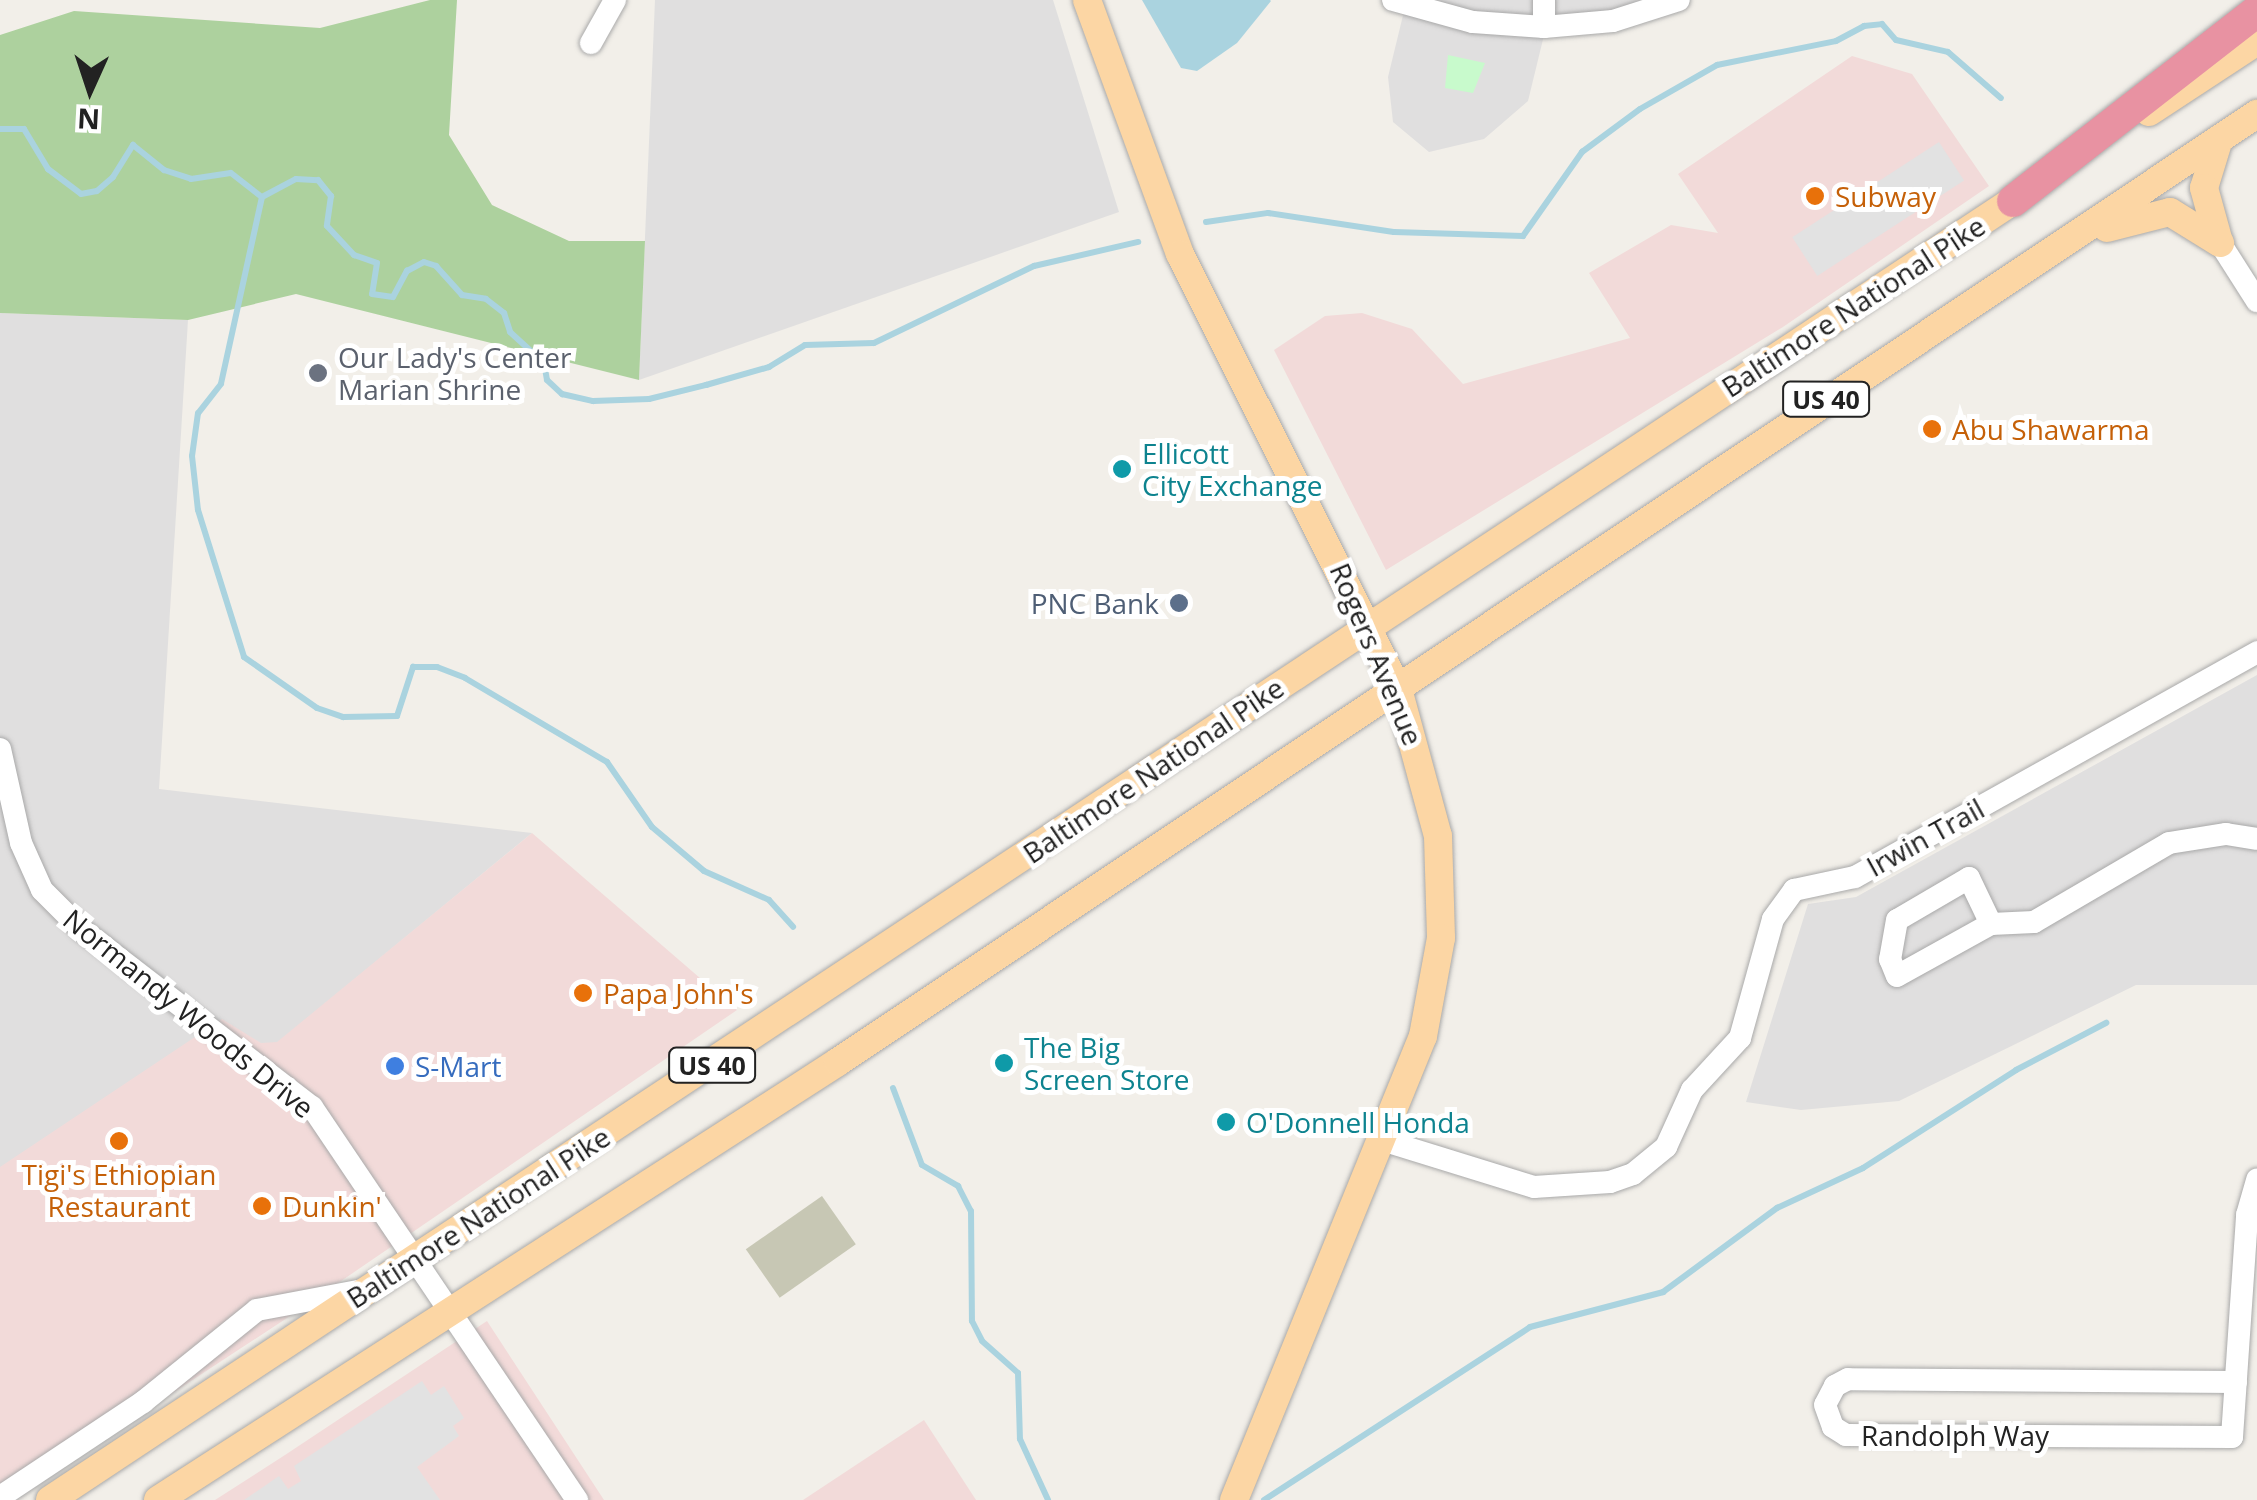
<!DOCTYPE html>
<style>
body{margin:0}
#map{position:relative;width:2257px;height:1500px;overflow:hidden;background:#f2efe9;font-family:"Open Sans",sans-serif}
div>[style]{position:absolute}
.residential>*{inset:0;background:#e0dfdf}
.commercial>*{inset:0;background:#f2dad9}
.construction>*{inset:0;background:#c7c7b4;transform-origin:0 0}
.forest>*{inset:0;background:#add19e}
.park>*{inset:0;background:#c8facc}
.parking>*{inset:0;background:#e2e2e2;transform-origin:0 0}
.water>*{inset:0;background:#aad3df}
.stream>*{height:6px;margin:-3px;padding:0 3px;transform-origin:3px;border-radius:3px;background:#aad3df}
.roads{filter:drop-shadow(0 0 2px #a9a9a9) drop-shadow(0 0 2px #a9a9a9)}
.minor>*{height:22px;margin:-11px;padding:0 11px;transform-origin:11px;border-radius:11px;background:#fff}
.major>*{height:28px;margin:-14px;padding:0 14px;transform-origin:14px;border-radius:14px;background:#fcd6a4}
.highway>*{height:32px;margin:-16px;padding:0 16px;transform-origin:16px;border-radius:16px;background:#e892a2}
.dots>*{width:28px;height:28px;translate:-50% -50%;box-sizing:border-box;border:5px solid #fff;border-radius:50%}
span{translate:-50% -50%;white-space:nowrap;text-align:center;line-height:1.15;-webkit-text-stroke:10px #fff;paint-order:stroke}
.shield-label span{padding:2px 8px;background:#fff;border:2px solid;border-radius:8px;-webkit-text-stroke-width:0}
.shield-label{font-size:25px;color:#222;font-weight:700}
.food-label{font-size:28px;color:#c56008}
.left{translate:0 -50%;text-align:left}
.street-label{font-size:28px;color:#222}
.worship-label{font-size:28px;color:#5b616d}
.culture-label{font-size:28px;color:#0d838f}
.service-label{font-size:28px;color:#4e5e75}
.right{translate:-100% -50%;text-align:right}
.shop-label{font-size:28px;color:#366cbe}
.north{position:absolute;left:40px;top:40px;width:100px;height:100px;-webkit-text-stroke:8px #fff;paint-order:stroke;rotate:183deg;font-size:28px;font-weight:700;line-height:40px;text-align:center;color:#222}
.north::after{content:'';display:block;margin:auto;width:35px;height:45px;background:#222;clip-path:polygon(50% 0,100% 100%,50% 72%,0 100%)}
</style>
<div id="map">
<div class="residential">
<div style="clip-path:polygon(655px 0,1053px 0,1119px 212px,639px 380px)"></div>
<div style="clip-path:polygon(1401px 0,1671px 0,1547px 23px,1528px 101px,1484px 139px,1429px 152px,1393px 122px,1388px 77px,1406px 3px)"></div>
<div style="clip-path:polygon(0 313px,188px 320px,159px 789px,532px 833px,277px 1043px,261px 1043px,0 1176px)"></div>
<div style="clip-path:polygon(2257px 675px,2257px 985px,2136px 985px,1899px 1101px,1801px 1110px,1746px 1102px,1808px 904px,1856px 897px)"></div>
</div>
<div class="commercial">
<div style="clip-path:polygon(1852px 56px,1912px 74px,1989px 186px,1783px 327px,1386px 570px,1274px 350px,1325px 316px,1362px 313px,1412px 329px,1463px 384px,1630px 338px,1589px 273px,1671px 225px,1718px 233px,1678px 174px)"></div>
<div style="clip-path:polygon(532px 833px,737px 1010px,290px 1316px,10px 1500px,0 1500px,0 1167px,222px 1019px,261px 1043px,277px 1042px)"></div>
<div style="clip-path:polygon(487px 1321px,604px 1500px,215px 1500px,285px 1455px)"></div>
<div style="clip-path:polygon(924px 1420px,976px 1500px,803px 1500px)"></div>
</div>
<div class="construction">
<div style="left:822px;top:1196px;width:59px;height:93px;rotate:55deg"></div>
</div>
<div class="forest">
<div style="clip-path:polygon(430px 0,457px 0,449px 135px,492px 205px,569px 241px,645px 241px,639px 380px,296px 294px,188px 320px,0 313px,0 35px,74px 11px,320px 28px)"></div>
</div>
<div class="park">
<div style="clip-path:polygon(1448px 55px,1485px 63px,1473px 93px,1445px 88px)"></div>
</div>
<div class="parking">
<div style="left:1939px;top:142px;width:46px;height:175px;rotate:57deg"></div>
<div style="clip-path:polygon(422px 1381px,431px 1395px,444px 1386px,464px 1418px,453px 1426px,459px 1436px,417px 1467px,440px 1500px,244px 1500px,279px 1476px,288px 1489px,301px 1481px,294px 1466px)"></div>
</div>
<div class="water">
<div style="clip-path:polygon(1142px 0,1270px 0,1271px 1px,1237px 43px,1197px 71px,1181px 68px)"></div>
</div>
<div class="stream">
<div style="left:0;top:129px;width:24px"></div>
<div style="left:24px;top:129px;width:47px;rotate:59deg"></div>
<div style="left:48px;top:169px;width:41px;rotate:37.1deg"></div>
<div style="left:81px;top:194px;width:16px;rotate:-11deg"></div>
<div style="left:97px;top:191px;width:21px;rotate:-41deg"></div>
<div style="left:113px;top:177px;width:38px;rotate:-58deg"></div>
<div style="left:133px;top:145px;width:40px;rotate:39deg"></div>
<div style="left:164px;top:170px;width:28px;rotate:18deg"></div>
<div style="left:191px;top:179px;width:40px;rotate:-8.5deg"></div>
<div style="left:231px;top:173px;width:39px;rotate:38deg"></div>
<div style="left:262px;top:197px;width:191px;rotate:102.4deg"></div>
<div style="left:221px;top:384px;width:37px;rotate:128deg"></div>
<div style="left:198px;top:413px;width:43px;rotate:97.9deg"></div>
<div style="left:192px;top:456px;width:54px;rotate:83.7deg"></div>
<div style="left:198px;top:510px;width:154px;rotate:72.6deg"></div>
<div style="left:244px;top:657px;width:89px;rotate:34.9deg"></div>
<div style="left:317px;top:708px;width:28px;rotate:19deg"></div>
<div style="left:343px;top:717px;width:54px;rotate:-1.1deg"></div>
<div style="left:397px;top:716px;width:52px;rotate:-71.9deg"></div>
<div style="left:413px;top:667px;width:24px"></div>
<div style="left:437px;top:667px;width:30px;rotate:21deg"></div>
<div style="left:465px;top:678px;width:165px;rotate:30.6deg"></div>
<div style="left:607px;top:762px;width:79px;rotate:55.3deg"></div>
<div style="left:652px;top:827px;width:68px;rotate:40.2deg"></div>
<div style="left:704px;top:871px;width:71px;rotate:24deg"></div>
<div style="left:769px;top:900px;width:36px;rotate:48deg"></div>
<div style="left:262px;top:197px;width:38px;rotate:-28deg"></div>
<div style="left:296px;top:179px;width:22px;rotate:3deg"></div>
<div style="left:318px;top:180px;width:21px;rotate:51deg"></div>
<div style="left:331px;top:196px;width:30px;rotate:98deg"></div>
<div style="left:327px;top:226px;width:40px;rotate:47deg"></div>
<div style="left:354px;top:255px;width:24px;rotate:19deg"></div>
<div style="left:377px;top:263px;width:31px;rotate:99deg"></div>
<div style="left:372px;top:294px;width:21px;rotate:8deg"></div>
<div style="left:393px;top:297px;width:30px;rotate:-62deg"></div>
<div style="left:407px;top:271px;width:19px;rotate:-28deg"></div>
<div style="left:424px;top:262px;width:13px;rotate:18deg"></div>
<div style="left:436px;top:266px;width:39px;rotate:48deg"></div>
<div style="left:462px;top:295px;width:24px;rotate:9deg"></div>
<div style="left:486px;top:299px;width:23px;rotate:38deg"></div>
<div style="left:504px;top:313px;width:20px;rotate:72deg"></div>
<div style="left:510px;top:332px;width:46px;rotate:42.4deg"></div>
<div style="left:544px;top:363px;width:17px;rotate:80deg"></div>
<div style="left:547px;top:380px;width:21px;rotate:43deg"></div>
<div style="left:562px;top:394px;width:32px;rotate:13deg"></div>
<div style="left:593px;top:401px;width:56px;rotate:-2deg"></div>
<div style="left:649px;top:399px;width:59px;rotate:-13.8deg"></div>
<div style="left:706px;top:385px;width:66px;rotate:-15.9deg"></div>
<div style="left:769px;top:367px;width:42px;rotate:-31.4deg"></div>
<div style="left:805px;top:345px;width:69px;rotate:-1.7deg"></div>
<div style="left:874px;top:343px;width:178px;rotate:-25.7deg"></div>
<div style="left:1034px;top:266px;width:107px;rotate:-13deg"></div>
<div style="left:1206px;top:222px;width:63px;rotate:-8.3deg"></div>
<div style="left:1268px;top:213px;width:127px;rotate:8.6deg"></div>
<div style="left:1394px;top:232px;width:129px;rotate:1.8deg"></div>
<div style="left:1523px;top:236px;width:103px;rotate:-54.9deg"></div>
<div style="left:1582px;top:152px;width:72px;rotate:-36.6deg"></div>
<div style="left:1640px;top:109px;width:89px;rotate:-29.7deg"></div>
<div style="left:1717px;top:65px;width:121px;rotate:-11.4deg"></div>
<div style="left:1836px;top:41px;width:32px;rotate:-28deg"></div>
<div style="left:1864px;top:26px;width:18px;rotate:-6deg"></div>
<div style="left:1882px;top:24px;width:21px;rotate:49deg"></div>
<div style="left:1896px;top:40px;width:53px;rotate:13deg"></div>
<div style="left:1948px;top:52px;width:70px;rotate:41deg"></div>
<div style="left:893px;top:1088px;width:82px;rotate:69.4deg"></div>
<div style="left:922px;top:1165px;width:42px;rotate:30.3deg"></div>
<div style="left:958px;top:1186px;width:28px;rotate:63deg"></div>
<div style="left:971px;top:1211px;width:110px;rotate:89.5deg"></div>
<div style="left:972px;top:1321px;width:22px;rotate:63deg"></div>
<div style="left:982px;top:1341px;width:48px;rotate:41.6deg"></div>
<div style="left:1018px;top:1373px;width:66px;rotate:88.3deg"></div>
<div style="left:1020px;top:1439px;width:67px;rotate:65.3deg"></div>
<div style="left:1264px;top:1500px;width:317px;rotate:-33deg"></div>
<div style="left:1530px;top:1327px;width:138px;rotate:-14.7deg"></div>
<div style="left:1663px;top:1292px;width:142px;rotate:-36.4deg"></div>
<div style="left:1777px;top:1208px;width:95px;rotate:-24.9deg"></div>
<div style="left:1863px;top:1168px;width:182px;rotate:-32.6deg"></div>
<div style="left:2016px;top:1070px;width:102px;rotate:-27.6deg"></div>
</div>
<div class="roads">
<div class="minor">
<div style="left:1393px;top:0;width:83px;rotate:15.4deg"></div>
<div style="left:1473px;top:22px;width:71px;rotate:4deg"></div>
<div style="left:1544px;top:27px;width:69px;rotate:-5deg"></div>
<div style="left:1613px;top:21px;width:69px;rotate:-17.7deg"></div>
<div style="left:1544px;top:27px;width:27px;rotate:-90deg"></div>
<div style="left:591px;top:43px;width:49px;rotate:-60.8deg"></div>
<div style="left:2220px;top:243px;width:69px;rotate:57.5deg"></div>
<div style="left:0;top:749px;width:96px;rotate:77.4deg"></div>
<div style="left:21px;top:843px;width:51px;rotate:65.9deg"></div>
<div style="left:42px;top:890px;width:57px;rotate:45deg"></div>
<div style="left:82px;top:930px;width:290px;rotate:37.6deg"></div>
<div style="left:312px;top:1107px;width:474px;rotate:56deg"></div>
<div style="left:1991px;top:924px;width:51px;rotate:-115.6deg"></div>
<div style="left:1969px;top:878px;width:83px;rotate:149.7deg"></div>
<div style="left:1897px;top:920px;width:40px;rotate:100deg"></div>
<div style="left:1890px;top:959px;width:18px;rotate:68deg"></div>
<div style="left:1897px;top:976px;width:107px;rotate:-29deg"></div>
<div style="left:1991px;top:924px;width:43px;rotate:-2.7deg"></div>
<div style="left:2034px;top:922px;width:156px;rotate:-30.3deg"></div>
<div style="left:2169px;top:843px;width:58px;rotate:-9deg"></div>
<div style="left:2226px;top:834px;width:31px;rotate:9deg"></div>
<div style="left:1382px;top:1140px;width:159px;rotate:17.2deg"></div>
<div style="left:1534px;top:1187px;width:76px;rotate:-3.8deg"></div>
<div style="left:1610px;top:1182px;width:24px;rotate:-19deg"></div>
<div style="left:1633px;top:1174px;width:43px;rotate:-39.3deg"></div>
<div style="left:1666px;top:1147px;width:63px;rotate:-65.5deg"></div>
<div style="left:1692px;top:1090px;width:71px;rotate:-47.3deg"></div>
<div style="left:1740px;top:1038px;width:123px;rotate:-74.5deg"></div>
<div style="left:1773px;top:919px;width:36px;rotate:-54deg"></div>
<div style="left:1794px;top:890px;width:62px;rotate:-12deg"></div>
<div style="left:1855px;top:877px;width:461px;rotate:-29.2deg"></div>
<div style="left:2236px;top:1382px;width:388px;rotate:-179.6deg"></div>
<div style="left:1848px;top:1379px;width:15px;rotate:152deg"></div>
<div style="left:1835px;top:1386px;width:21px;rotate:118deg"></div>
<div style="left:1825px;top:1405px;width:23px;rotate:70deg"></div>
<div style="left:1833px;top:1427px;width:15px;rotate:32deg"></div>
<div style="left:1846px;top:1435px;width:386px;rotate:0.3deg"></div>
<div style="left:2232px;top:1437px;width:223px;rotate:-86.1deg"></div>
<div style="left:2247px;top:1215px;width:37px;rotate:-74deg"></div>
<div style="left:0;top:1497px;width:172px;rotate:-33.6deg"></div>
<div style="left:143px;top:1402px;width:146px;rotate:-38.9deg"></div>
<div style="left:257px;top:1310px;width:109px;rotate:-10.6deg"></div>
</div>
<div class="major">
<div style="left:1087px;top:0;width:270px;rotate:69.9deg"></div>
<div style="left:1180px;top:254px;width:487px;rotate:63.4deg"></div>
<div style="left:1398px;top:689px;width:152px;rotate:74.8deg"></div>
<div style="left:1438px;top:836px;width:102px;rotate:88.3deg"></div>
<div style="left:1441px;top:938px;width:100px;rotate:100.4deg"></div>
<div style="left:1423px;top:1036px;width:501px;rotate:112.16deg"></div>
<div style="left:2149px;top:112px;width:129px;rotate:-33.3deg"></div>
<div style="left:2219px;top:139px;width:51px;rotate:107deg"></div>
<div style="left:2204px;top:188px;width:56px;rotate:74.5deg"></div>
<div style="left:2107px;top:228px;width:65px;rotate:-14.3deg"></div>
<div style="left:2170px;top:212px;width:59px;rotate:31.8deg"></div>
<div style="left:50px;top:1500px;width:2373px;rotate:-33.5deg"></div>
<div style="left:158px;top:1500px;width:809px;rotate:-32.79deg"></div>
<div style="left:838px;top:1062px;width:1707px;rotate:-33.75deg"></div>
</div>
<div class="highway">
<div style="left:2013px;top:201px;width:309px;rotate:-37.9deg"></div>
</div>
</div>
<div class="dots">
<div style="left:1815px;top:196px;background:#e8710a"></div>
<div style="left:318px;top:373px;background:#6b7280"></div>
<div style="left:1932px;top:429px;background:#e8710a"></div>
<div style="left:1122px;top:469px;background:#0f9aa8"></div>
<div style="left:1179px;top:603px;background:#5c6f8a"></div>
<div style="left:583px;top:993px;background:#e8710a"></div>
<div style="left:1004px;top:1063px;background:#0f9aa8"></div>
<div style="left:395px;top:1066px;background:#3f7fe0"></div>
<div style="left:1226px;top:1122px;background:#0f9aa8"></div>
<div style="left:119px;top:1141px;background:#e8710a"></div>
<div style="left:262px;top:1206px;background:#e8710a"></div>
</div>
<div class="shield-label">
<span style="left:1826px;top:399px">US 40</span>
<span style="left:712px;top:1065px">US 40</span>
</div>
<div class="food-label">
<span class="left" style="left:1835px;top:196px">Subway</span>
<span class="left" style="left:1952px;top:429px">Abu Shawarma</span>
<span class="left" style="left:603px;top:993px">Papa John's</span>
<span style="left:119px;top:1190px">Tigi's Ethiopian<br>Restaurant</span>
<span class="left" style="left:282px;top:1206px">Dunkin'</span>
</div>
<div class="street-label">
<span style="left:1853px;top:306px;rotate:-33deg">Baltimore National Pike</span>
<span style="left:1377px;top:654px;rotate:67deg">Rogers Avenue</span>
<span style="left:1153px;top:770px;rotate:-34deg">Baltimore National Pike</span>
<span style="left:1925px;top:837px;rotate:-29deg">Irwin Trail</span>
<span style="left:189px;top:1013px;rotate:39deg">Normandy Woods Drive</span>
<span style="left:478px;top:1217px;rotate:-33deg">Baltimore National Pike</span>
<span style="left:1955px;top:1435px">Randolph Way</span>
</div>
<div class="worship-label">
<span class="left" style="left:338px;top:373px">Our Lady's Center<br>Marian Shrine</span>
</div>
<div class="culture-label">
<span class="left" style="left:1142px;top:469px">Ellicott<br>City Exchange</span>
<span class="left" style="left:1024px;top:1063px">The Big<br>Screen Store</span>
<span class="left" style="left:1246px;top:1122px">O'Donnell Honda</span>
</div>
<div class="service-label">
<span class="right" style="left:1159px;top:603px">PNC Bank</span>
</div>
<div class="shop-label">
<span class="left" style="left:415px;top:1066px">S-Mart</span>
</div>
<div class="north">N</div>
</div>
